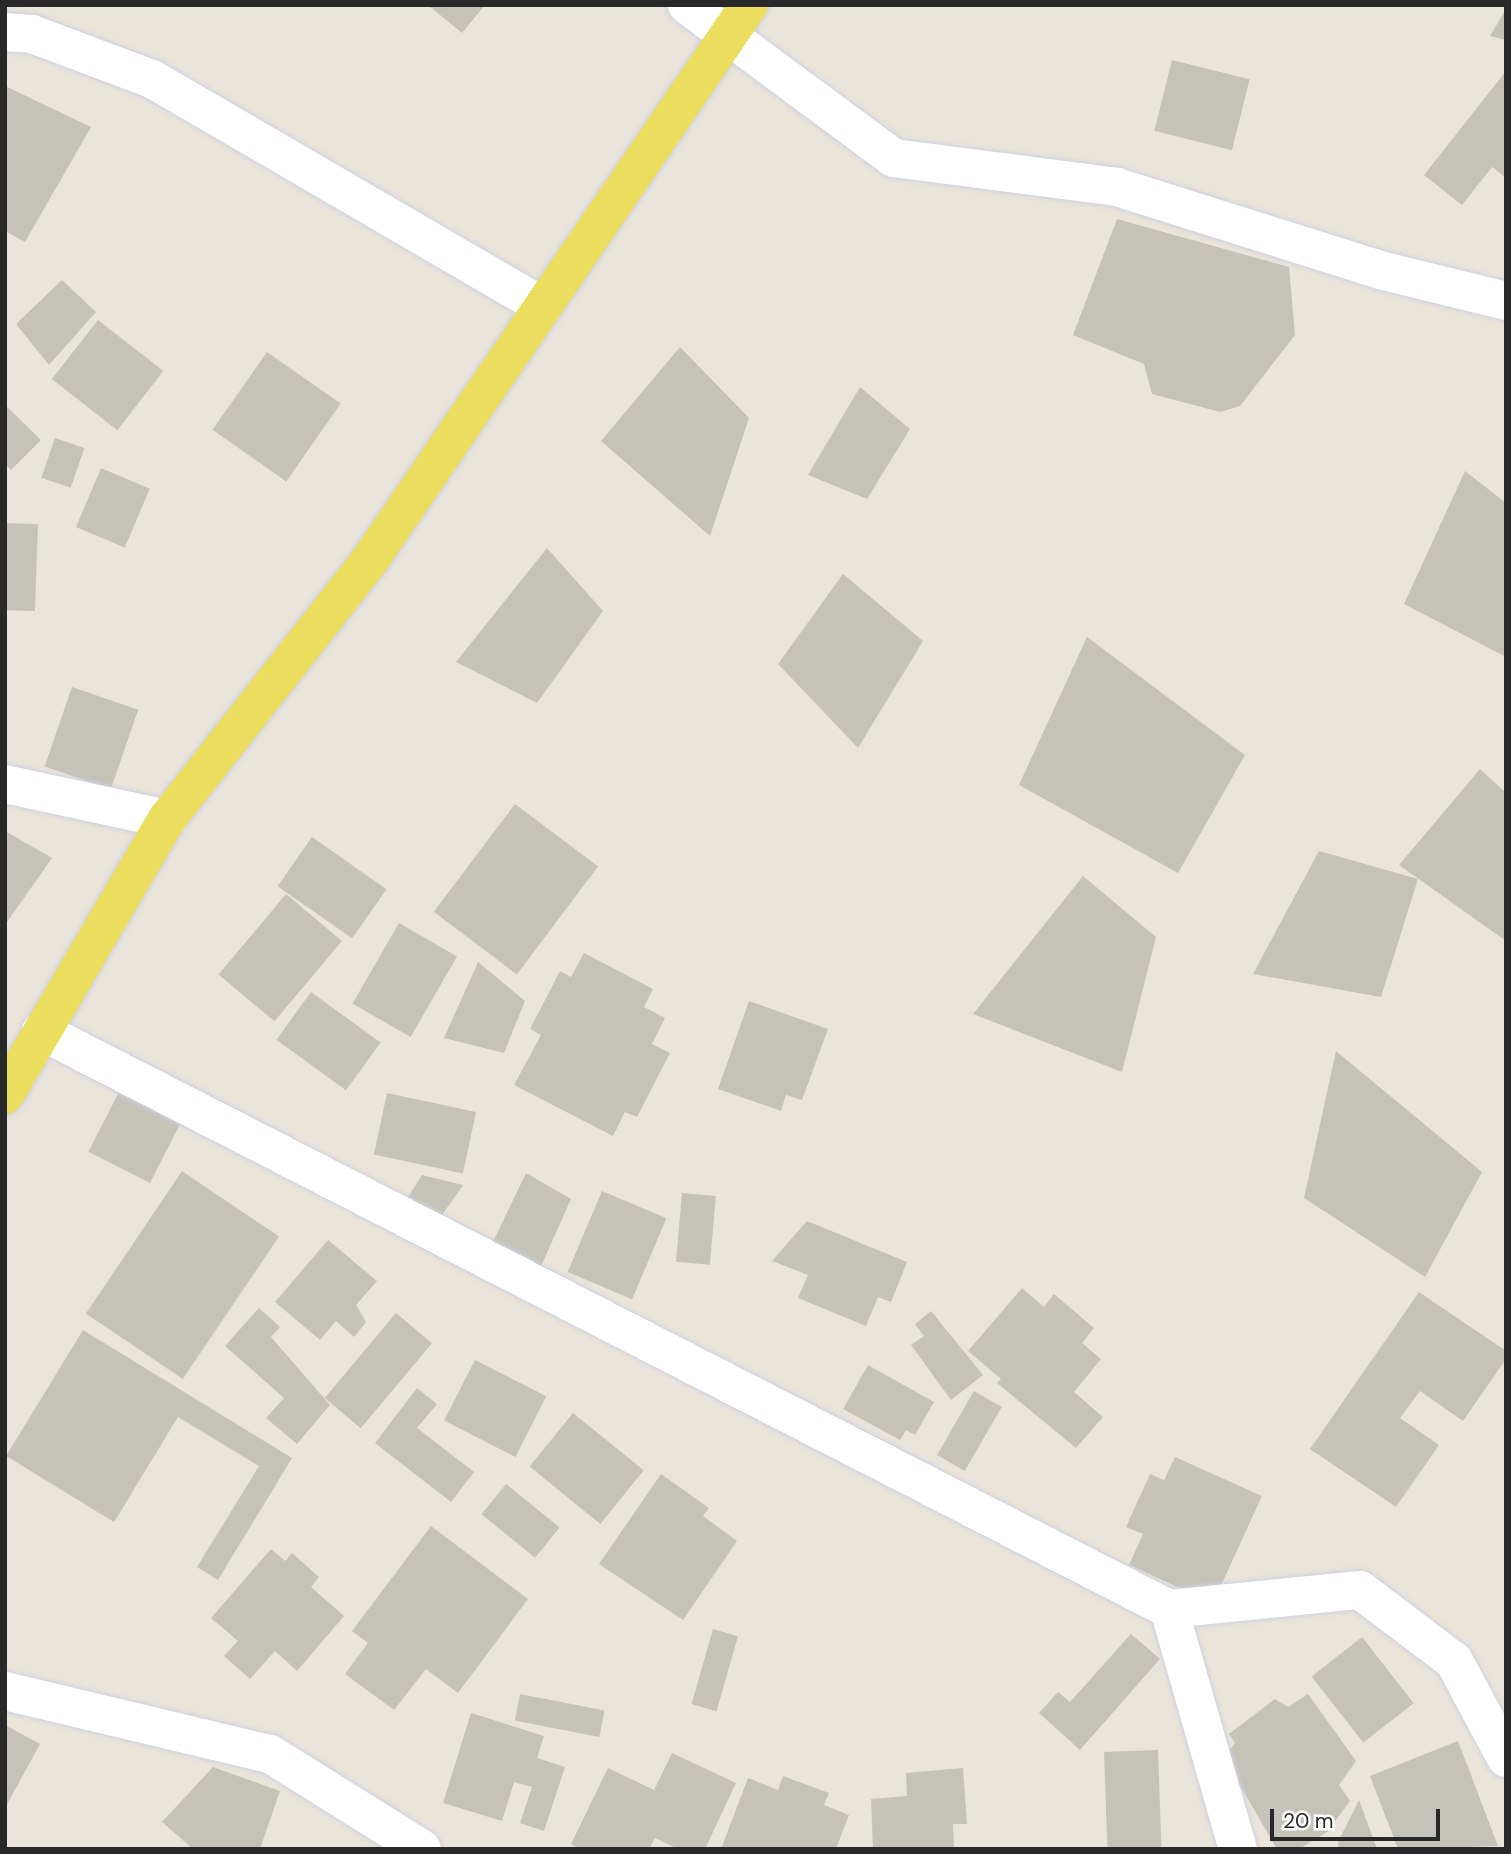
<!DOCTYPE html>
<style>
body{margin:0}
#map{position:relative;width:1511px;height:1854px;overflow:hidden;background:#eae5da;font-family:"DM Sans",sans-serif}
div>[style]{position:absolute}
.building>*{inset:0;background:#c5c2b9;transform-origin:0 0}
.roads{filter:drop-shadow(0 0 2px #cfd0e1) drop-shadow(0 0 2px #cfd0e1)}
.minor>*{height:38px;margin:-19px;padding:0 19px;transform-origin:19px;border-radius:19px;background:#fff}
.primary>*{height:38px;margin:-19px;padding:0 19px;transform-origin:19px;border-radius:19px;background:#ebdd5d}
span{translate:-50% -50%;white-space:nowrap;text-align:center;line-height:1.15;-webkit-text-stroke:7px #fff;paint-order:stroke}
.frame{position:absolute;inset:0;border:7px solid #282828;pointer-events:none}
.scale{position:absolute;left:1270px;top:1809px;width:170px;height:32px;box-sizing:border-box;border:4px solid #282828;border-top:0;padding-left:9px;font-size:21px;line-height:24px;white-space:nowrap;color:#282828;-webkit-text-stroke:5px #fff;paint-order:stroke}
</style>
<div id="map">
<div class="building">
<div style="clip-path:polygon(428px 5px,485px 5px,462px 33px)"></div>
<div style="clip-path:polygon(1506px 9px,1506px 40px,1490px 36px)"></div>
<div style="left:1172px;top:60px;width:80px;height:73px;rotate:14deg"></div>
<div style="clip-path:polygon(1506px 71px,1506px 178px,1492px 167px,1462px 205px,1424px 175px)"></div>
<div style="clip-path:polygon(5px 86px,91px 127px,25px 242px,5px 231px)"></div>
<div style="clip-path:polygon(1117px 219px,1289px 267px,1295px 335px,1240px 406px,1220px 412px,1152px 394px,1144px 364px,1073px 335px)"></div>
<div style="clip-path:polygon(62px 280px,96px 312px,49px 365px,16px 324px)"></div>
<div style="left:98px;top:320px;width:83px;height:75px;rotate:38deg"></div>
<div style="clip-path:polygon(680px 347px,749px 418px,710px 536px,601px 441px)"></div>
<div style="left:267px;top:352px;width:90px;height:95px;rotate:35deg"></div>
<div style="clip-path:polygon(860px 387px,910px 429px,867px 499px,808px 475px)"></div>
<div style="clip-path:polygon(5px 405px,41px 440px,11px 470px,5px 464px)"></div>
<div style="left:55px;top:438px;width:31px;height:42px;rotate:19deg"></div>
<div style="left:101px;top:468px;width:53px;height:64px;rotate:23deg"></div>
<div style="clip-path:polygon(1465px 471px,1506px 503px,1506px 657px,1404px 604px)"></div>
<div style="left:5px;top:523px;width:33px;height:87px;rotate:2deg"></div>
<div style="clip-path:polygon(547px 548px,603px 611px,537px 703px,456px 662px)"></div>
<div style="clip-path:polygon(843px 574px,923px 641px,858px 748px,778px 664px)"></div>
<div style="clip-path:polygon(1087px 637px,1245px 755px,1178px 873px,1019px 785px)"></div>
<div style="left:72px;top:687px;width:70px;height:84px;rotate:19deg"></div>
<div style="clip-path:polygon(1480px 769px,1506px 793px,1506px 941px,1399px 865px)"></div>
<div style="left:515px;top:804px;width:104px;height:135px;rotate:37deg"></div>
<div style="clip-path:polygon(5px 831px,52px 858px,5px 925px)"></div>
<div style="left:312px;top:837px;width:91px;height:60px;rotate:35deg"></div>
<div style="clip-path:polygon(1319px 851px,1418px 879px,1381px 997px,1253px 974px)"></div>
<div style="clip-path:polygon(1083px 876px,1156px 937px,1122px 1072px,973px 1014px)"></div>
<div style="left:286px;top:894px;width:73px;height:105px;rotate:40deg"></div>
<div style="left:399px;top:923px;width:67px;height:93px;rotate:30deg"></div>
<div style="clip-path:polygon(584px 953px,653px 989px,644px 1007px,665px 1018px,652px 1044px,670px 1053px,637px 1117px,625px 1112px,613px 1136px,514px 1085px,541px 1035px,530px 1029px,560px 971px,571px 977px)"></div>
<div style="clip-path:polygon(478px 962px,525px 1001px,504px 1053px,444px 1038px)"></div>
<div style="left:311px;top:992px;width:86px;height:59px;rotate:36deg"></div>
<div style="clip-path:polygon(749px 1001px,828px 1029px,802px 1100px,786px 1095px,781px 1111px,718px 1089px)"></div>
<div style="clip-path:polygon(1336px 1051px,1482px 1172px,1425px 1277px,1304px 1198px)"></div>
<div style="left:123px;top:1084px;width:69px;height:76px;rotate:27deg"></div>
<div style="left:387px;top:1093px;width:91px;height:63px;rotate:12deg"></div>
<div style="left:182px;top:1171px;width:117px;height:172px;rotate:34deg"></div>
<div style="clip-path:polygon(526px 1173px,571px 1199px,538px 1273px,492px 1244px)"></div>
<div style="clip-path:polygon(422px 1175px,463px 1185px,437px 1222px,403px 1205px)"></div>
<div style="left:602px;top:1191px;width:70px;height:88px;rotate:23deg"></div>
<div style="left:682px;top:1193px;width:34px;height:69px;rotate:5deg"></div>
<div style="clip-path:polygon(807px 1221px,907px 1262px,891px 1302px,878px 1297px,866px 1326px,798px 1298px,808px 1275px,772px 1261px)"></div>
<div style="clip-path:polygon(328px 1240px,377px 1281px,356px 1305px,366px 1322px,354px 1337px,336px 1321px,320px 1340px,275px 1302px)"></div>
<div style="clip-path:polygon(1022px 1288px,1044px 1307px,1054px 1294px,1094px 1328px,1082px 1343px,1101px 1359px,1074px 1392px,1103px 1417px,1076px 1448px,997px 1383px,1001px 1379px,968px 1351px)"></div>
<div style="clip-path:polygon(1419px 1292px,1506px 1351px,1506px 1359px,1463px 1421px,1420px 1391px,1400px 1418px,1439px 1445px,1396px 1507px,1310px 1449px)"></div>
<div style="clip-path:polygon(259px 1308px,280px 1327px,271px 1337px,330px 1405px,297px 1444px,266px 1418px,284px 1398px,225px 1346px)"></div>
<div style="clip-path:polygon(931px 1311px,983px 1375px,951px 1400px,911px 1345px,924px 1336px,915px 1324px)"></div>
<div style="left:396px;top:1313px;width:47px;height:111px;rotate:40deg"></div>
<div style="clip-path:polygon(83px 1330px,292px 1458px,218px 1580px,197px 1567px,259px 1466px,178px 1417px,114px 1522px,6px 1456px)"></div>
<div style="left:475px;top:1360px;width:80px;height:68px;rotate:27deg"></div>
<div style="clip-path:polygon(868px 1365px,934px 1402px,915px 1435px,906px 1430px,900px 1440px,843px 1409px)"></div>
<div style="clip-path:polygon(417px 1388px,437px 1404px,417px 1428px,474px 1472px,451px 1502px,375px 1443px)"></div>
<div style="left:974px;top:1391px;width:32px;height:74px;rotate:30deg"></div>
<div style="left:573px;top:1413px;width:91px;height:69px;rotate:39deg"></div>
<div style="clip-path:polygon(1175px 1457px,1262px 1496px,1213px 1603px,1129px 1565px,1143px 1534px,1126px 1527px,1150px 1474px,1164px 1480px)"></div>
<div style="clip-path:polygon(661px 1474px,709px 1508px,703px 1516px,737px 1541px,683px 1620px,599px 1564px)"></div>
<div style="left:506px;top:1484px;width:69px;height:39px;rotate:39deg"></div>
<div style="clip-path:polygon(431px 1526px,528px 1599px,458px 1693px,426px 1669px,394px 1710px,345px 1674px,368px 1643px,352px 1631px)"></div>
<div style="clip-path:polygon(271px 1549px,285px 1561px,292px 1553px,319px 1577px,311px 1587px,344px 1616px,297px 1671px,275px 1651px,250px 1679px,224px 1656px,238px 1641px,211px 1618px)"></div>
<div style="left:713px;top:1629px;width:26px;height:78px;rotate:16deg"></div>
<div style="clip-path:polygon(1131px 1634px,1160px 1659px,1080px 1750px,1039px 1713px,1058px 1692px,1070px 1702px)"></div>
<div style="left:1362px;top:1637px;width:84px;height:64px;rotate:52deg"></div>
<div style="left:520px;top:1694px;width:86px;height:27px;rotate:11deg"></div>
<div style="clip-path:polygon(1308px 1694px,1356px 1761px,1339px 1785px,1350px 1801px,1327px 1832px,1299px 1849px,1277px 1849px,1224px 1758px,1235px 1743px,1229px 1734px,1275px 1699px,1288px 1707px)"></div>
<div style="clip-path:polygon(471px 1713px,544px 1736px,537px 1758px,565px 1767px,544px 1831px,520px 1823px,532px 1787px,514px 1782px,502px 1821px,443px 1803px)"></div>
<div style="clip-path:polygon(5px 1725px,40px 1744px,5px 1808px)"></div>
<div style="clip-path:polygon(1458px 1741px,1498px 1846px,1398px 1849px,1370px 1776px)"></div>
<div style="left:1158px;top:1750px;width:99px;height:54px;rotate:88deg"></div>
<div style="clip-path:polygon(672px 1753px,736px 1783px,705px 1849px,678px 1849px,655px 1838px,649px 1849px,581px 1849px,571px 1844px,608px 1768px,654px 1790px)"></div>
<div style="clip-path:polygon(213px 1767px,280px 1791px,260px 1849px,193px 1849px,162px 1822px)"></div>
<div style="clip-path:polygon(963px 1768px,967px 1824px,953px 1824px,954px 1849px,873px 1849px,871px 1799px,907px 1796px,906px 1773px)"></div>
<div style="clip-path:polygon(783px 1776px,829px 1793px,824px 1805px,849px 1815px,836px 1849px,721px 1849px,748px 1778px,778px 1790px)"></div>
<div style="clip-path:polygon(1359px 1800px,1377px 1849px,1339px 1849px,1338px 1842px)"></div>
</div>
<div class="roads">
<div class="minor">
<div style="left:687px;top:5px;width:257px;rotate:36.5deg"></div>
<div style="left:894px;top:158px;width:225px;rotate:7.4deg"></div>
<div style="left:1117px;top:187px;width:280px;rotate:17.5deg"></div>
<div style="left:1384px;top:271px;width:126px;rotate:13.8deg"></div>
<div style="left:5px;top:32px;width:27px;rotate:4deg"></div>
<div style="left:32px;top:34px;width:128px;rotate:20.6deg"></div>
<div style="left:152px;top:79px;width:451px;rotate:30.2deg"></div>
<div style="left:5px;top:784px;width:166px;rotate:12.2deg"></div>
<div style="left:41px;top:1031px;width:1267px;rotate:27.13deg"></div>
<div style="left:1169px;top:1609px;width:192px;rotate:-5.7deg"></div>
<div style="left:1360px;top:1590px;width:118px;rotate:37.1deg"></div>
<div style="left:1454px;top:1661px;width:110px;rotate:61.8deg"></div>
<div style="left:1169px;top:1609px;width:250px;rotate:74deg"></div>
<div style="left:5px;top:1691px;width:272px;rotate:13.4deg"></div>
<div style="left:270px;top:1754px;width:179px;rotate:32deg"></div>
</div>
<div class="primary">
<div style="left:5px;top:1095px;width:320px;rotate:-59.6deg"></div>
<div style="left:167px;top:819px;width:329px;rotate:-51.9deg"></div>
<div style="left:370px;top:560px;width:672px;rotate:-55.67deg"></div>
</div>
</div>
<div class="frame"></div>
<div class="scale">20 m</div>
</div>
